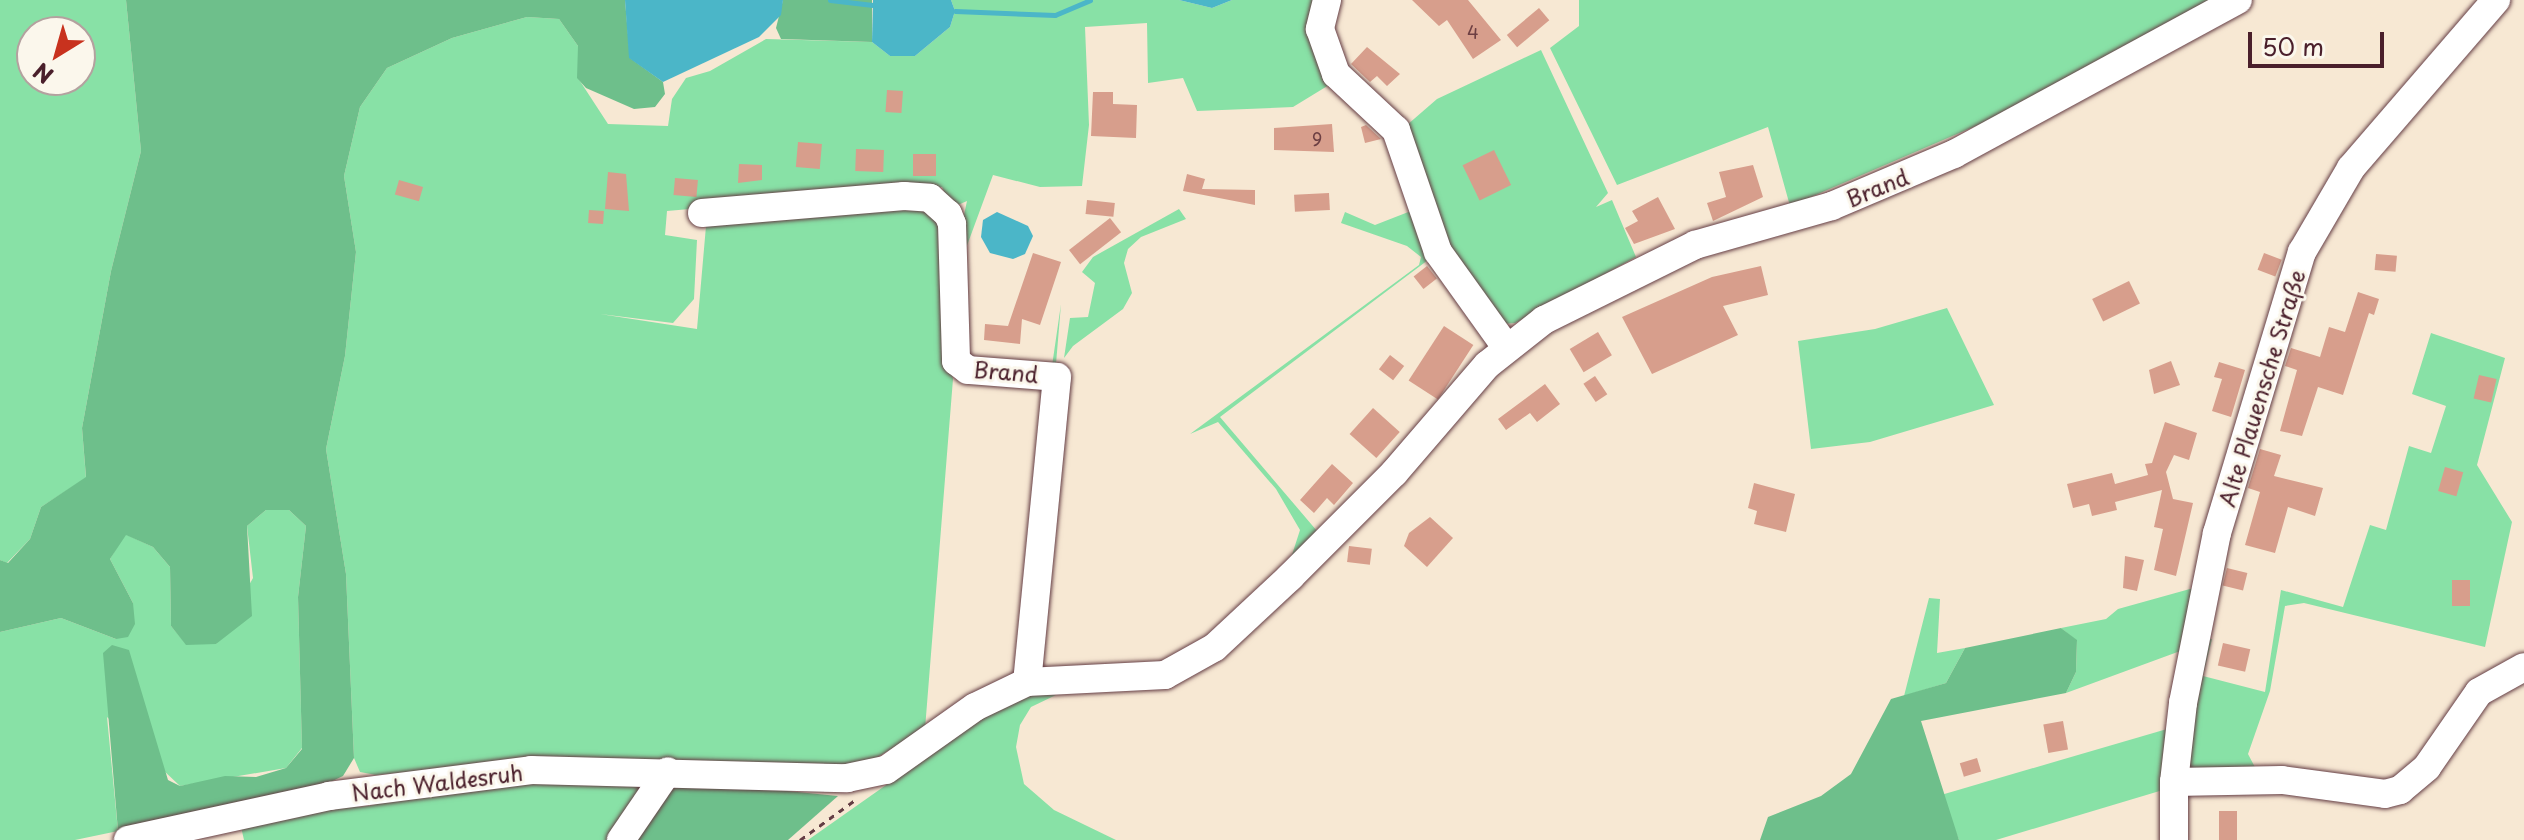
<!DOCTYPE html>
<meta charset="utf-8">
<style>
body{margin:0}
#map{position:relative;width:2524px;height:840px;overflow:hidden;background:#f7e8d3;font-family:"Playpen Sans",sans-serif}
div>[style]{position:absolute}
.green>*{inset:0;background:#88e1a6}
.forest>*{inset:0;background:#6ebf8b}
.water>*{inset:0;background:#4bb6c8}
.stream>*{height:5px;margin:-2.5px;padding:0 2.5px;transform-origin:2.5px;border-radius:2.5px;background:#4bb6c8}
.building>*{inset:0;background:#d79e8c;transform-origin:0 0}
.path>*{height:3px;margin-top:-1.5px;transform-origin:0;background:repeating-linear-gradient(90deg,#643d44 0 6px,transparent 0 12px)}
.roads{filter:drop-shadow(0 0 2px #643d44) drop-shadow(0 0 2px #643d44)}
.minor>*{height:28px;margin:-14px;padding:0 14px;transform-origin:14px;border-radius:14px;background:#fff}
span{translate:-50% -50%;white-space:nowrap;text-align:center;line-height:1.15;-webkit-text-stroke:6px #fbf7ec;paint-order:stroke}
.number-label{font-size:18px;color:#6d3f43}
.number-label span{-webkit-text-stroke-width:0}
.street-label{font-size:22px;color:#4a1f2b}
.north{position:absolute;left:16px;top:16px;width:80px;height:80px;box-sizing:border-box;background:#fbf7ec;border:2px solid #b4a19f;border-radius:50%;rotate:217deg;font-size:22px;font-weight:700;line-height:32px;text-align:center;color:#4a1f2b}
.north::after{content:'';display:block;margin:auto;width:28px;height:36px;background:#c8321e;clip-path:polygon(50% 0,100% 100%,50% 72%,0 100%)}
.scale{position:absolute;left:2248px;top:32px;width:136px;height:36px;box-sizing:border-box;border:4px solid #4a1f2b;border-top:0;padding-left:10px;font-size:24px;line-height:28px;white-space:nowrap;color:#4a1f2b;-webkit-text-stroke:6px #fbf7ec;paint-order:stroke}
</style>
<div id="map">
<div class="green">
<div style="clip-path:polygon(evenodd,0 0,126px 0,141px 151px,111px 271px,82px 428px,86px 478px,41px 507px,30px 539px,7px 563px,0 560px,0 0,32px 32px,80px 32px,80px 80px,32px 80px,32px 32px)"></div>
<div style="clip-path:polygon(951px 0,1179px 0,1212px 8px,1232px 0,1321px 0,1315px 43px,1329px 85px,1293px 107px,1197px 111px,1183px 78px,1148px 83px,1147px 23px,1085px 27px,1089px 125px,1082px 186px,1040px 187px,993px 175px,965px 251px,966px 359px,1052px 366px,1061px 304px,1056px 364px,1051px 369px,974px 365px,959px 357px,957px 247px,967px 201px,951px 208px,942px 187px,667px 211px,665px 235px,697px 240px,694px 299px,673px 323px,600px 314px,697px 329px,706px 226px,927px 201px,945px 216px,951px 233px,947px 351px,953px 379px,925px 729px,864px 765px,566px 758px,376px 775px,360px 772px,354px 758px,346px 574px,326px 449px,345px 356px,356px 252px,344px 176px,360px 107px,387px 68px,452px 38px,527px 17px,559px 19px,578px 46px,578px 78px,608px 124px,668px 126px,672px 99px,686px 78px,710px 71px,766px 39px,872px 42px,890px 56px,915px 56px,950px 27px,955px 11px)"></div>
<div style="clip-path:polygon(1579px 0,2211px 0,2029px 103px,1790px 206px,1768px 127px,1617px 185px,1550px 48px,1579px 26px)"></div>
<div style="clip-path:polygon(1541px 50px,1608px 193px,1596px 207px,1612px 200px,1636px 257px,1515px 323px,1503px 324px,1439px 241px,1407px 125px,1437px 99px)"></div>
<div style="clip-path:polygon(1179px 209px,1186px 219px,1141px 237px,1128px 249px,1124px 263px,1132px 293px,1123px 309px,1073px 346px,1064px 358px,1070px 318px,1088px 317px,1095px 283px,1082px 272px,1093px 257px)"></div>
<div style="clip-path:polygon(1416px 209px,1428px 260px,1220px 417px,1323px 538px,1290px 561px,1300px 530px,1276px 489px,1218px 422px,1190px 434px,1419px 265px,1421px 257px,1407px 246px,1341px 223px,1345px 212px,1375px 225px)"></div>
<div style="clip-path:polygon(1947px 308px,1994px 405px,1870px 442px,1811px 449px,1798px 341px,1875px 329px)"></div>
<div style="clip-path:polygon(2431px 333px,2505px 358px,2477px 465px,2512px 522px,2485px 647px,2304px 603px,2285px 606px,2270px 691px,2248px 754px,2257px 771px,2233px 776px,2184px 767px,2206px 640px,2212px 639px,2203px 676px,2265px 692px,2281px 590px,2343px 607px,2370px 525px,2386px 530px,2409px 446px,2431px 453px,2446px 406px,2412px 394px)"></div>
<div style="clip-path:polygon(266px 510px,289px 510px,306px 526px,298px 597px,302px 748px,286px 768px,180px 786px,107px 717px,118px 831px,75px 840px,0 840px,0 632px,61px 618px,116px 639px,133px 603px,110px 559px,125px 534px,153px 547px,170px 567px,171px 626px,186px 644px,216px 644px,253px 578px,247px 526px)"></div>
<div style="clip-path:polygon(2197px 587px,2183px 650px,2066px 693px,2076px 672px,2077px 641px,2061px 628px,2106px 619px,2118px 609px)"></div>
<div style="clip-path:polygon(1929px 598px,1940px 599px,1937px 653px,1965px 648px,1946px 683px,1904px 696px)"></div>
<div style="clip-path:polygon(1024px 695px,1056px 695px,1031px 707px,1020px 725px,1016px 747px,1024px 784px,1054px 810px,1116px 840px,808px 840px,987px 714px)"></div>
<div style="clip-path:polygon(2167px 729px,2163px 790px,1996px 840px,1959px 840px,1941px 795px)"></div>
<div style="clip-path:polygon(515px 779px,645px 781px,621px 840px,244px 840px,239px 818px,354px 802px,359px 807px,374px 805px,379px 797px)"></div>
</div>
<div class="forest">
<div style="clip-path:polygon(126px 0,625px 0,630px 58px,663px 82px,665px 94px,655px 107px,634px 109px,586px 88px,577px 78px,578px 46px,559px 19px,527px 17px,452px 38px,387px 68px,360px 107px,344px 176px,356px 252px,345px 356px,326px 449px,346px 574px,354px 758px,343px 776px,326px 784px,118px 831px,103px 653px,112px 645px,129px 650px,168px 780px,180px 786px,225px 776px,256px 777px,286px 768px,302px 749px,298px 597px,306px 526px,289px 510px,266px 510px,247px 526px,252px 616px,216px 644px,186px 645px,171px 626px,170px 567px,153px 547px,126px 535px,110px 559px,133px 603px,135px 624px,128px 637px,116px 639px,61px 618px,0 632px,0 560px,8px 563px,30px 539px,41px 507px,86px 477px,82px 428px,111px 271px,141px 151px)"></div>
<div style="clip-path:polygon(783px 0,872px 0,872px 42px,781px 39px,776px 28px)"></div>
<div style="clip-path:polygon(2061px 628px,2077px 640px,2076px 672px,2066px 693px,1921px 721px,1959px 840px,1760px 840px,1768px 817px,1821px 796px,1851px 774px,1891px 699px,1946px 683px,1965px 648px)"></div>
<div style="clip-path:polygon(677px 780px,838px 796px,788px 840px,628px 840px)"></div>
</div>
<div class="water">
<div style="clip-path:polygon(625px 0,783px 0,781px 15px,759px 37px,663px 82px,629px 58px)"></div>
<div style="clip-path:polygon(873px 0,951px 0,955px 11px,950px 27px,915px 56px,890px 56px,872px 42px)"></div>
<div style="clip-path:polygon(1179px 0,1232px 0,1212px 8px)"></div>
<div style="clip-path:polygon(997px 212px,1028px 226px,1033px 236px,1025px 254px,1013px 259px,990px 253px,981px 237px,983px 220px)"></div>
</div>
<div class="stream">
<div style="left:830px;top:0;width:43px;rotate:6.6deg"></div>
<div style="left:955px;top:11px;width:100px;rotate:2.3deg"></div>
<div style="left:1055px;top:15px;width:38px;rotate:-23deg"></div>
</div>
<div class="building">
<div style="clip-path:polygon(1412px 0,1468px 0,1501px 40px,1473px 59px,1447px 20px,1439px 26px)"></div>
<div style="left:1539px;top:8px;width:16px;height:42px;rotate:50deg"></div>
<div style="clip-path:polygon(1367px 47px,1400px 74px,1387px 86px,1377px 76px,1370px 82px,1351px 64px)"></div>
<div style="left:887px;top:90px;width:16px;height:22px;rotate:4deg"></div>
<div style="clip-path:polygon(1093px 92px,1113px 92px,1113px 104px,1137px 105px,1136px 138px,1091px 136px)"></div>
<div style="clip-path:polygon(1332px 124px,1334px 152px,1274px 150px,1274px 128px)"></div>
<div style="clip-path:polygon(1366px 125px,1381px 139px,1365px 143px,1361px 127px)"></div>
<div style="left:798px;top:142px;width:24px;height:25px;rotate:5deg"></div>
<div style="left:856px;top:149px;width:28px;height:22px;rotate:2deg"></div>
<div style="left:1494px;top:150px;width:39px;height:35px;rotate:64deg"></div>
<div style="left:913px;top:154px;width:23px;height:22px"></div>
<div style="clip-path:polygon(739px 164px,762px 165px,762px 180px,738px 183px)"></div>
<div style="clip-path:polygon(1753px 165px,1763px 197px,1713px 221px,1707px 203px,1726px 197px,1719px 172px)"></div>
<div style="clip-path:polygon(608px 172px,626px 174px,629px 211px,605px 209px)"></div>
<div style="clip-path:polygon(1187px 174px,1205px 179px,1202px 189px,1255px 190px,1255px 205px,1183px 191px)"></div>
<div style="left:675px;top:178px;width:23px;height:17px;rotate:5deg"></div>
<div style="left:399px;top:180px;width:25px;height:15px;rotate:16deg"></div>
<div style="left:1329px;top:193px;width:17px;height:35px;rotate:87deg"></div>
<div style="clip-path:polygon(1658px 197px,1675px 229px,1634px 244px,1625px 228px,1638px 221px,1632px 211px)"></div>
<div style="left:1087px;top:200px;width:28px;height:14px;rotate:6deg"></div>
<div style="left:589px;top:210px;width:15px;height:13px;rotate:4deg"></div>
<div style="left:1110px;top:218px;width:18px;height:52px;rotate:52deg"></div>
<div style="clip-path:polygon(1033px 253px,1061px 262px,1040px 325px,1022px 319px,1020px 344px,984px 340px,985px 324px,1008px 326px)"></div>
<div style="left:2264px;top:253px;width:19px;height:18px;rotate:21deg"></div>
<div style="left:2376px;top:254px;width:21px;height:16px;rotate:5deg"></div>
<div style="left:1427px;top:266px;width:16px;height:17px;rotate:52deg"></div>
<div style="clip-path:polygon(1761px 266px,1768px 295px,1723px 306px,1738px 335px,1652px 374px,1622px 317px,1712px 277px)"></div>
<div style="left:2129px;top:281px;width:25px;height:41px;rotate:64deg"></div>
<div style="clip-path:polygon(2358px 292px,2379px 299px,2374px 315px,2369px 313px,2343px 395px,2318px 387px,2302px 436px,2280px 431px,2297px 370px,2285px 366px,2291px 348px,2320px 357px,2329px 327px,2345px 332px)"></div>
<div style="left:1444px;top:326px;width:35px;height:65px;rotate:33deg"></div>
<div style="left:1598px;top:332px;width:27px;height:33px;rotate:59deg"></div>
<div style="left:1390px;top:355px;width:18px;height:18px;rotate:38deg"></div>
<div style="clip-path:polygon(2171px 361px,2180px 385px,2154px 394px,2149px 370px)"></div>
<div style="clip-path:polygon(2219px 362px,2245px 370px,2231px 417px,2212px 411px,2222px 379px,2214px 377px)"></div>
<div style="left:2479px;top:375px;width:18px;height:24px;rotate:13deg"></div>
<div style="left:1595px;top:376px;width:22px;height:14px;rotate:56deg"></div>
<div style="clip-path:polygon(1545px 384px,1560px 404px,1537px 422px,1530px 413px,1506px 430px,1498px 419px)"></div>
<div style="left:1373px;top:408px;width:36px;height:35px;rotate:42deg"></div>
<div style="clip-path:polygon(2165px 422px,2197px 433px,2189px 460px,2174px 455px,2166px 472px,2173px 499px,2193px 503px,2176px 576px,2154px 570px,2163px 529px,2154px 527px,2162px 490px,2115px 502px,2117px 510px,2092px 516px,2089px 504px,2073px 508px,2067px 484px,2112px 473px,2115px 484px,2148px 475px,2145px 464px,2152px 463px)"></div>
<div style="clip-path:polygon(2260px 449px,2281px 455px,2274px 476px,2323px 488px,2315px 516px,2288px 507px,2275px 553px,2245px 545px,2260px 492px,2248px 488px)"></div>
<div style="clip-path:polygon(1332px 464px,1353px 483px,1334px 505px,1327px 498px,1314px 513px,1300px 500px)"></div>
<div style="left:2445px;top:467px;width:19px;height:25px;rotate:16deg"></div>
<div style="clip-path:polygon(1754px 483px,1795px 494px,1786px 532px,1754px 524px,1757px 511px,1748px 508px)"></div>
<div style="clip-path:polygon(1430px 517px,1453px 538px,1427px 567px,1404px 546px,1409px 533px)"></div>
<div style="left:1349px;top:546px;width:23px;height:16px;rotate:7deg"></div>
<div style="clip-path:polygon(2125px 556px,2144px 560px,2137px 591px,2123px 588px)"></div>
<div style="left:2227px;top:568px;width:21px;height:18px;rotate:14deg"></div>
<div style="left:2452px;top:580px;width:18px;height:26px"></div>
<div style="left:2223px;top:643px;width:28px;height:23px;rotate:13deg"></div>
<div style="left:2063px;top:721px;width:29px;height:20px;rotate:80deg"></div>
<div style="left:1977px;top:758px;width:14px;height:18px;rotate:73deg"></div>
<div style="left:2219px;top:811px;width:18px;height:29px"></div>
</div>
<div class="path">
<div style="left:800px;top:840px;width:68px;rotate:-36deg"></div>
</div>
<div class="roads">
<div class="minor">
<div style="left:1327px;top:0;width:30px;rotate:104deg"></div>
<div style="left:1320px;top:29px;width:48px;rotate:70.4deg"></div>
<div style="left:1336px;top:74px;width:82px;rotate:43deg"></div>
<div style="left:1396px;top:130px;width:129px;rotate:71deg"></div>
<div style="left:1438px;top:252px;width:117px;rotate:54.4deg"></div>
<div style="left:702px;top:213px;width:203px;rotate:-4.8deg"></div>
<div style="left:904px;top:196px;width:26px;rotate:4deg"></div>
<div style="left:930px;top:198px;width:24px;rotate:42deg"></div>
<div style="left:948px;top:214px;width:11px;rotate:68deg"></div>
<div style="left:952px;top:224px;width:137px;rotate:88.3deg"></div>
<div style="left:956px;top:361px;width:15px;rotate:37deg"></div>
<div style="left:968px;top:370px;width:89px;rotate:4.5deg"></div>
<div style="left:1057px;top:377px;width:306px;rotate:95.6deg"></div>
<div style="left:2174px;top:782px;width:108px;rotate:-1.1deg"></div>
<div style="left:2282px;top:780px;width:104px;rotate:7.7deg"></div>
<div style="left:2385px;top:794px;width:16px;rotate:-15deg"></div>
<div style="left:2400px;top:790px;width:35px;rotate:-40deg"></div>
<div style="left:2427px;top:767px;width:91px;rotate:-55.3deg"></div>
<div style="left:2479px;top:692px;width:51px;rotate:-29.1deg"></div>
<div style="left:128px;top:840px;width:206px;rotate:-12.3deg"></div>
<div style="left:329px;top:796px;width:204px;rotate:-7.3deg"></div>
<div style="left:531px;top:770px;width:316px;rotate:1.5deg"></div>
<div style="left:847px;top:778px;width:40px;rotate:-12deg"></div>
<div style="left:886px;top:770px;width:109px;rotate:-35.3deg"></div>
<div style="left:975px;top:707px;width:58px;rotate:-25.7deg"></div>
<div style="left:1027px;top:682px;width:138px;rotate:-2.9deg"></div>
<div style="left:1165px;top:675px;width:57px;rotate:-29.2deg"></div>
<div style="left:1215px;top:647px;width:103px;rotate:-43deg"></div>
<div style="left:1290px;top:577px;width:147px;rotate:-45deg"></div>
<div style="left:1394px;top:473px;width:143px;rotate:-49.3deg"></div>
<div style="left:1487px;top:365px;width:73px;rotate:-38.3deg"></div>
<div style="left:1544px;top:320px;width:169px;rotate:-26.4deg"></div>
<div style="left:1695px;top:245px;width:142px;rotate:-15.9deg"></div>
<div style="left:1832px;top:206px;width:133px;rotate:-23.1deg"></div>
<div style="left:1954px;top:154px;width:323px;rotate:-28.5deg"></div>
<div style="left:621px;top:840px;width:83px;rotate:-55.7deg"></div>
<div style="left:2174px;top:840px;width:58px;rotate:-90deg"></div>
<div style="left:2174px;top:782px;width:80px;rotate:-83.5deg"></div>
<div style="left:2183px;top:703px;width:173px;rotate:-78.7deg"></div>
<div style="left:2217px;top:533px;width:294px;rotate:-73.2deg"></div>
<div style="left:2302px;top:252px;width:97px;rotate:-59.7deg"></div>
<div style="left:2351px;top:168px;width:222px;rotate:-49.2deg"></div>
</div>
</div>
<div class="number-label">
<span style="left:1473px;top:32px">4</span>
<span style="left:1317px;top:139px">9</span>
</div>
<div class="street-label">
<span style="left:1877px;top:187px;rotate:-22deg">Brand</span>
<span style="left:1006px;top:371px;rotate:5deg">Brand</span>
<span style="left:2261px;top:388px;rotate:-73deg">Alte Plauensche Straße</span>
<span style="left:437px;top:782px;rotate:-7deg">Nach Waldesruh</span>
</div>
<div class="north">N</div>
<div class="scale">50 m</div>
</div>
